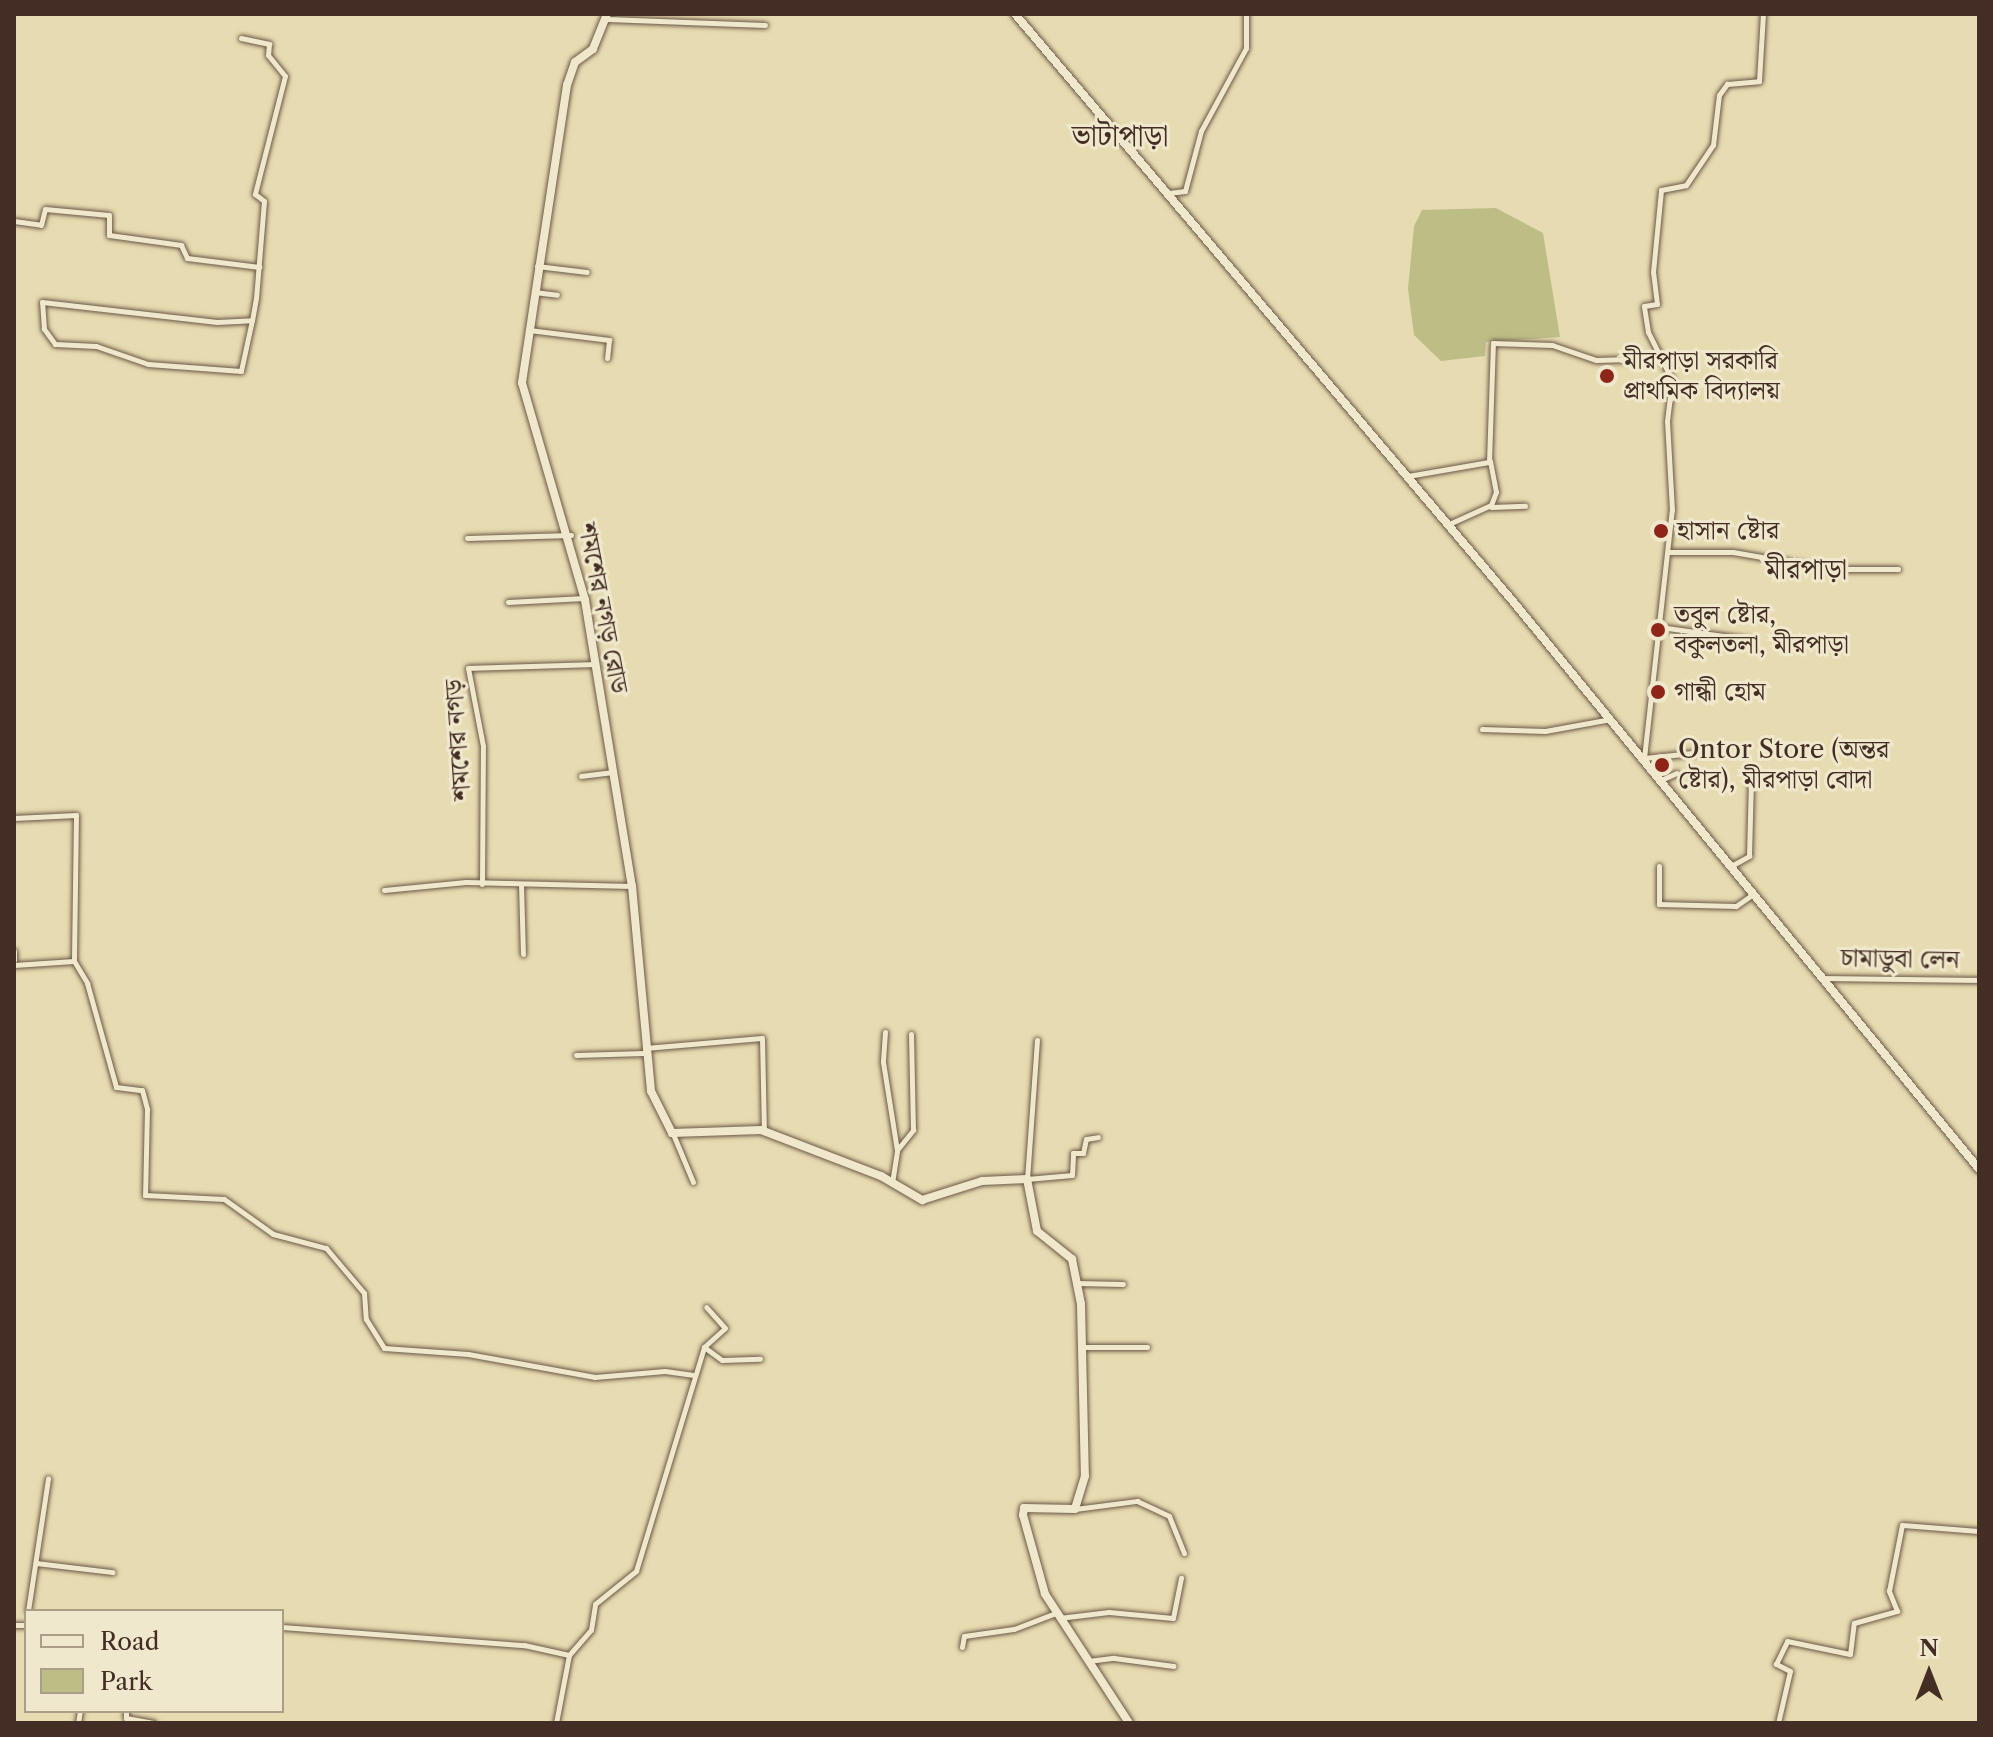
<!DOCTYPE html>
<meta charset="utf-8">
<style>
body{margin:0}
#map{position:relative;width:1993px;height:1737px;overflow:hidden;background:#e7dbb1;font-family:"Libre Caslon Text","Noto Serif Bengali",serif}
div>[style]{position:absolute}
.green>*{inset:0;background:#bdbe86}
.roads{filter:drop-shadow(0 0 2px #6c5847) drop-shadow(0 0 2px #6c5847)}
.street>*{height:5px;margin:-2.5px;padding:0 2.5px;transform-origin:2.5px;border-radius:2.5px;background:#efe8cc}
.secondary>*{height:8px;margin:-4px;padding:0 4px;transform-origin:4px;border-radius:4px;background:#efe8cc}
.dots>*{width:22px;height:22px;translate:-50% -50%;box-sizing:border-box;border:4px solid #efe8cc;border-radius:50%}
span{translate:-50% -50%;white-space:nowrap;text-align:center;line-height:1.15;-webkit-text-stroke:6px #efe8cc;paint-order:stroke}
.poi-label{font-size:26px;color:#432d24}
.left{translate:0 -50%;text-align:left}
.street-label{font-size:26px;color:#432d24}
.neighbourhood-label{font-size:28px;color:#432d24}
.quarter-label{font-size:30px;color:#432d24}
.frame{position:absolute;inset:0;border:16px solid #432d24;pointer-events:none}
.legend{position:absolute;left:24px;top:1609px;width:260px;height:104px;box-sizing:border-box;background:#efe8cc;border:2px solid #aa9d89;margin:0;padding:10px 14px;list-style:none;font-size:24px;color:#432d24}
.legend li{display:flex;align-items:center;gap:16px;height:40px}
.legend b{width:40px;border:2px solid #aa9d89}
.north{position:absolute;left:1889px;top:1633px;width:80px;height:80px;-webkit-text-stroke:6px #efe8cc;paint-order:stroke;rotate:0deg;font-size:22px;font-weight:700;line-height:32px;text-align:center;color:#432d24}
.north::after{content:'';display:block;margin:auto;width:28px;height:36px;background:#432d24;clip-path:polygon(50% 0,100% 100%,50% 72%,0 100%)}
</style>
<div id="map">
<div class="green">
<div style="clip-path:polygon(1496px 208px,1543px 233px,1560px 337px,1486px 342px,1485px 356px,1441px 361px,1414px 335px,1408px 289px,1414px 226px,1422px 210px)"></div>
</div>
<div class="roads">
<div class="street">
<div style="left:607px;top:19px;width:158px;rotate:2.2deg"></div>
<div style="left:241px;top:38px;width:29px;rotate:12deg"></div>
<div style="left:269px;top:44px;width:11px;rotate:95deg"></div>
<div style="left:268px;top:55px;width:27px;rotate:51deg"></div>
<div style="left:285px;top:76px;width:122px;rotate:104.3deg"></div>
<div style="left:255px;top:194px;width:11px;rotate:38deg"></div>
<div style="left:264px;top:201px;width:97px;rotate:94.7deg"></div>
<div style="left:256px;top:298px;width:22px;rotate:100deg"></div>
<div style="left:252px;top:320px;width:52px;rotate:102.2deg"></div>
<div style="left:241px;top:371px;width:93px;rotate:-175.7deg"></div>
<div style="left:148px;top:364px;width:55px;rotate:-160.9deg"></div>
<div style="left:96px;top:346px;width:41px;rotate:-177.2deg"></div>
<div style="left:55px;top:344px;width:19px;rotate:-126deg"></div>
<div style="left:44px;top:329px;width:27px;rotate:-94deg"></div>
<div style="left:42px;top:302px;width:176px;rotate:6.5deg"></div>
<div style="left:217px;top:322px;width:35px;rotate:-3deg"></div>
<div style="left:1169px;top:193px;width:16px;rotate:-7deg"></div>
<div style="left:1185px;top:191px;width:62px;rotate:-75.1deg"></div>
<div style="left:1201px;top:131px;width:94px;rotate:-61.5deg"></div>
<div style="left:1246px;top:48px;width:34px;rotate:-90deg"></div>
<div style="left:14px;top:221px;width:27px;rotate:8deg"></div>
<div style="left:41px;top:225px;width:16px;rotate:-76deg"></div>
<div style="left:45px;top:209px;width:64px;rotate:5.4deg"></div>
<div style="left:109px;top:215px;width:20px;rotate:90deg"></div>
<div style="left:109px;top:235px;width:73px;rotate:7.9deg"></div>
<div style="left:181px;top:245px;width:14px;rotate:65deg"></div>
<div style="left:187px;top:258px;width:73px;rotate:7.1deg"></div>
<div style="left:537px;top:266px;width:50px;rotate:6.8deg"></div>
<div style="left:534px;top:292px;width:23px;rotate:7deg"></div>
<div style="left:529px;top:330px;width:81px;rotate:7.1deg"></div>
<div style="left:609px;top:340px;width:18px;rotate:96deg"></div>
<div style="left:1408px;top:476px;width:82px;rotate:-9.8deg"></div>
<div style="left:1489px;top:462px;width:119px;rotate:-88.1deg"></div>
<div style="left:1493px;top:343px;width:59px;rotate:1.9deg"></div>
<div style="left:1552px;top:345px;width:46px;rotate:18.8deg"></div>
<div style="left:1596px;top:360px;width:66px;rotate:-1.7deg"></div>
<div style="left:1491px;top:507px;width:34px;rotate:-2deg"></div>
<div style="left:1449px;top:524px;width:46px;rotate:-24.3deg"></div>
<div style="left:1491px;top:505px;width:14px;rotate:-69deg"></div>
<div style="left:1496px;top:492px;width:32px;rotate:-101deg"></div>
<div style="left:467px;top:538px;width:104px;rotate:-1.7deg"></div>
<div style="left:1669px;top:552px;width:64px"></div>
<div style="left:1733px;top:552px;width:98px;rotate:9.9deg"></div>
<div style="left:1830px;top:569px;width:68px"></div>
<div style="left:508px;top:602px;width:76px;rotate:-3deg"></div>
<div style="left:1660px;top:627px;width:92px;rotate:8.1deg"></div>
<div style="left:1482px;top:729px;width:63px;rotate:1.8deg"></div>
<div style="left:1545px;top:731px;width:67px;rotate:-10.3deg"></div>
<div style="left:1721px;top:750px;width:77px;rotate:174.1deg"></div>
<div style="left:1644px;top:758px;width:250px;rotate:-83.6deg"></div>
<div style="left:1672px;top:510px;width:89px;rotate:-93.2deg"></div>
<div style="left:1667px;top:421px;width:41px;rotate:-83deg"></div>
<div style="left:1672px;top:380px;width:54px;rotate:-116.6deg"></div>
<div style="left:1648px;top:332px;width:26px;rotate:-99deg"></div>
<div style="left:1644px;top:306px;width:13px;rotate:-9deg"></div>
<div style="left:1657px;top:304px;width:32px;rotate:-97deg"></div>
<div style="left:1653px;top:272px;width:82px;rotate:-84.4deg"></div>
<div style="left:1661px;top:190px;width:25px;rotate:-11deg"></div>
<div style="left:1686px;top:185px;width:48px;rotate:-56deg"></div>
<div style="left:1713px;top:145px;width:50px;rotate:-83.2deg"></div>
<div style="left:1719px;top:95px;width:14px;rotate:-54deg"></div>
<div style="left:1727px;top:84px;width:32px;rotate:-5deg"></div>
<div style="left:1759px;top:81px;width:67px;rotate:-86.6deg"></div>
<div style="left:581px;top:776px;width:32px;rotate:-7deg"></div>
<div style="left:1661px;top:780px;width:17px;rotate:-24deg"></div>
<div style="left:14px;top:818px;width:62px;rotate:-2.8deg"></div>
<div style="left:76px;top:815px;width:146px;rotate:90.8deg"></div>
<div style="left:1659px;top:866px;width:38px;rotate:90deg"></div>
<div style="left:1659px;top:904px;width:77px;rotate:1.5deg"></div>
<div style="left:1736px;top:906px;width:21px;rotate:-35deg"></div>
<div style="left:1731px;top:866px;width:21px;rotate:-29deg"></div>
<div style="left:1749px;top:856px;width:77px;rotate:-88.5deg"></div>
<div style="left:482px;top:884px;width:138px;rotate:-89.6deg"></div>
<div style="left:483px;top:746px;width:79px;rotate:-100.9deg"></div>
<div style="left:468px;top:668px;width:126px;rotate:-1.8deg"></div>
<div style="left:521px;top:884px;width:70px;rotate:88.4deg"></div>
<div style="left:384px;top:890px;width:82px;rotate:-5.6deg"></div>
<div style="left:466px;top:882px;width:166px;rotate:1.4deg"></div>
<div style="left:14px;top:951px;width:9px;rotate:90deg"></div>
<div style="left:14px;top:965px;width:60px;rotate:-3.8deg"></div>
<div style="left:74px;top:961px;width:26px;rotate:59deg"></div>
<div style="left:87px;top:983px;width:108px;rotate:74.4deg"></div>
<div style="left:116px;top:1087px;width:26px;rotate:7deg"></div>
<div style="left:142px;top:1090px;width:20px;rotate:75deg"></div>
<div style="left:147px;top:1109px;width:86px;rotate:91.3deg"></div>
<div style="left:145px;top:1195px;width:79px;rotate:2.9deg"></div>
<div style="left:224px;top:1199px;width:60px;rotate:35.5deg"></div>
<div style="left:273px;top:1234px;width:55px;rotate:14.8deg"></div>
<div style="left:326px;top:1248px;width:59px;rotate:49.8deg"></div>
<div style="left:364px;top:1293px;width:26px;rotate:86deg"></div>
<div style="left:366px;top:1319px;width:34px;rotate:58deg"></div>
<div style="left:384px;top:1348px;width:84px;rotate:4.1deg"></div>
<div style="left:468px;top:1354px;width:129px;rotate:10.3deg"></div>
<div style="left:595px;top:1377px;width:70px;rotate:-4.9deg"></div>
<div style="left:665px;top:1371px;width:27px;rotate:8deg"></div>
<div style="left:1824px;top:978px;width:155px;rotate:0.7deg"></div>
<div style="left:885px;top:1032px;width:30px;rotate:94deg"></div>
<div style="left:883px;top:1062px;width:89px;rotate:81deg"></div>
<div style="left:1037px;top:1040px;width:139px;rotate:94.1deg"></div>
<div style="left:1027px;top:1179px;width:45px;rotate:-5.1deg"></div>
<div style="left:1072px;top:1175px;width:22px;rotate:-87deg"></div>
<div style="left:1073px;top:1153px;width:10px"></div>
<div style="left:1083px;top:1153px;width:14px;rotate:-78deg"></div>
<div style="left:1086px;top:1139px;width:12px;rotate:-9deg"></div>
<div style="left:645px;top:1048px;width:117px;rotate:-4.9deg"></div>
<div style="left:762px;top:1038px;width:93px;rotate:88.8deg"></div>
<div style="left:576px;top:1055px;width:68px;rotate:-1.7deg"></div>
<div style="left:673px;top:1134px;width:52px;rotate:67.4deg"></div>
<div style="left:892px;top:1183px;width:33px;rotate:-81deg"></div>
<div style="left:897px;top:1150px;width:26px;rotate:-51deg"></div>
<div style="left:913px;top:1130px;width:96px;rotate:-91.2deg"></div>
<div style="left:1077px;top:1283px;width:46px;rotate:1.2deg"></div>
<div style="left:704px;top:1347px;width:28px;rotate:-42deg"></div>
<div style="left:725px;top:1328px;width:28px;rotate:-132deg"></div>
<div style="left:1081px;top:1347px;width:66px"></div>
<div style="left:1075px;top:1509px;width:63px;rotate:-7.4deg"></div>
<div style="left:1137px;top:1501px;width:35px;rotate:25deg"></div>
<div style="left:1169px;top:1516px;width:40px;rotate:68deg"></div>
<div style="left:36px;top:1563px;width:77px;rotate:6.8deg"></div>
<div style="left:28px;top:1611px;width:134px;rotate:-81.4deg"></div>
<div style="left:1059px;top:1618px;width:50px;rotate:-6.8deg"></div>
<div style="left:1109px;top:1612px;width:64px;rotate:5.4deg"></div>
<div style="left:1173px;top:1618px;width:41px;rotate:-78.7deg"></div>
<div style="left:14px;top:1625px;width:12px"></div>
<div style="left:282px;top:1627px;width:243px;rotate:4.3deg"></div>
<div style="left:524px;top:1645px;width:46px;rotate:12.5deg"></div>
<div style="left:962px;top:1647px;width:11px;rotate:-80deg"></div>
<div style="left:964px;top:1636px;width:50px;rotate:-8deg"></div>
<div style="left:1014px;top:1629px;width:45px;rotate:-20.9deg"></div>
<div style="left:1088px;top:1661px;width:26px;rotate:-7deg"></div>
<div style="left:1114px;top:1658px;width:60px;rotate:7.7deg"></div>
<div style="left:126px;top:1711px;width:7px;rotate:90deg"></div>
<div style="left:126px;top:1718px;width:28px;rotate:10deg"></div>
<div style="left:78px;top:1723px;width:12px;rotate:-81deg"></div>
<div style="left:556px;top:1723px;width:69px;rotate:-79.2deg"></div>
<div style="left:569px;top:1655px;width:33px;rotate:-49deg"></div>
<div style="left:591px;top:1630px;width:26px;rotate:-81deg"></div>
<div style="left:595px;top:1604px;width:53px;rotate:-38.8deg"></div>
<div style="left:636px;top:1571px;width:234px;rotate:-73.1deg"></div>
<div style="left:704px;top:1347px;width:22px;rotate:36deg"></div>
<div style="left:722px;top:1360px;width:38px;rotate:-2deg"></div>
<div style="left:1778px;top:1723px;width:53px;rotate:-77deg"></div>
<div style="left:1790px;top:1671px;width:16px;rotate:-153deg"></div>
<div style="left:1776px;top:1664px;width:25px;rotate:-64deg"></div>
<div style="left:1787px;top:1641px;width:64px;rotate:11.7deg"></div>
<div style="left:1850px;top:1654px;width:31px;rotate:-83deg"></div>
<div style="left:1854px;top:1623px;width:45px;rotate:-15.6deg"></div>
<div style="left:1897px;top:1611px;width:22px;rotate:-112deg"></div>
<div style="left:1889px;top:1591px;width:67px;rotate:-78.9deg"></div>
<div style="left:1902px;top:1525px;width:77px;rotate:4.5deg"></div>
</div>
<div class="secondary">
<div style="left:607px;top:14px;width:38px;rotate:112deg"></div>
<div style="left:593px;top:49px;width:22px;rotate:144deg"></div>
<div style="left:575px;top:62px;width:24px;rotate:109deg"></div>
<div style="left:567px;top:85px;width:301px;rotate:98.6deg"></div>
<div style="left:522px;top:383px;width:226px;rotate:73.8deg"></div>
<div style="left:585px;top:600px;width:290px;rotate:80.7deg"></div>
<div style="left:632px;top:886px;width:206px;rotate:84.7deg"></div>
<div style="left:651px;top:1091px;width:47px;rotate:63.4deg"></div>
<div style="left:672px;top:1133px;width:89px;rotate:-1.9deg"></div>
<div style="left:761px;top:1130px;width:129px;rotate:21deg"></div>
<div style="left:881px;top:1176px;width:48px;rotate:30.3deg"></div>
<div style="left:922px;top:1200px;width:63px;rotate:-17.6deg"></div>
<div style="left:982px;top:1181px;width:45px;rotate:-2.5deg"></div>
<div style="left:1027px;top:1179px;width:53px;rotate:79.1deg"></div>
<div style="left:1037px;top:1231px;width:45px;rotate:38.7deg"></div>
<div style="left:1072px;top:1259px;width:46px;rotate:78.7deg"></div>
<div style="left:1081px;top:1304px;width:172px;rotate:88.7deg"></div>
<div style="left:1085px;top:1476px;width:34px;rotate:107deg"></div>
<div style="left:1075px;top:1509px;width:51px;rotate:-178.9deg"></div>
<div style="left:1024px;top:1508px;width:7px;rotate:98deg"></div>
<div style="left:1023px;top:1515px;width:82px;rotate:74.4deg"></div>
<div style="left:1045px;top:1594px;width:154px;rotate:56.9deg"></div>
<div style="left:1015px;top:14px;width:767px;rotate:49.71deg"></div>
<div style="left:1511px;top:599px;width:738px;rotate:50.61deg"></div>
</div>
</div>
<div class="dots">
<div style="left:1607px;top:376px;background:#8f2418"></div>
<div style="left:1661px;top:531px;background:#8f2418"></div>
<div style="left:1658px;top:630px;background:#8f2418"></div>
<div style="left:1658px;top:692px;background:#8f2418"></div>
<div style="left:1662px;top:765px;background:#8f2418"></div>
</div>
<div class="poi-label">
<span class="left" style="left:1623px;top:376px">মীরপাড়া সরকারি<br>প্রাথমিক বিদ্যালয়</span>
<span class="left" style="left:1677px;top:531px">হাসান ষ্টোর</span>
<span class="left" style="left:1674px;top:630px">তবুল ষ্টোর,<br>বকুলতলা, মীরপাড়া</span>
<span class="left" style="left:1674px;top:692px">গান্ধী হোম</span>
<span class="left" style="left:1678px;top:765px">Ontor Store (অন্তর<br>ষ্টোর), মীরপাড়া বোদা</span>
</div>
<div class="street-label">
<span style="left:603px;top:608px;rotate:79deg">শমশের নগড় রোড</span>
<span style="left:458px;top:740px;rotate:-94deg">শমশের নগড়</span>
<span style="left:1900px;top:959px;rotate:1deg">চামাডুবা লেন</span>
</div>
<div class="neighbourhood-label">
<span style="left:1806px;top:569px">মীরপাড়া</span>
</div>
<div class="quarter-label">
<span style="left:1120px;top:136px">ভাটাপাড়া</span>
</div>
<div class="frame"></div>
<ul class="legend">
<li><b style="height:10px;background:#efe8cc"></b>Road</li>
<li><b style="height:22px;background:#bdbe86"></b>Park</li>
</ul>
<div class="north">N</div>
</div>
